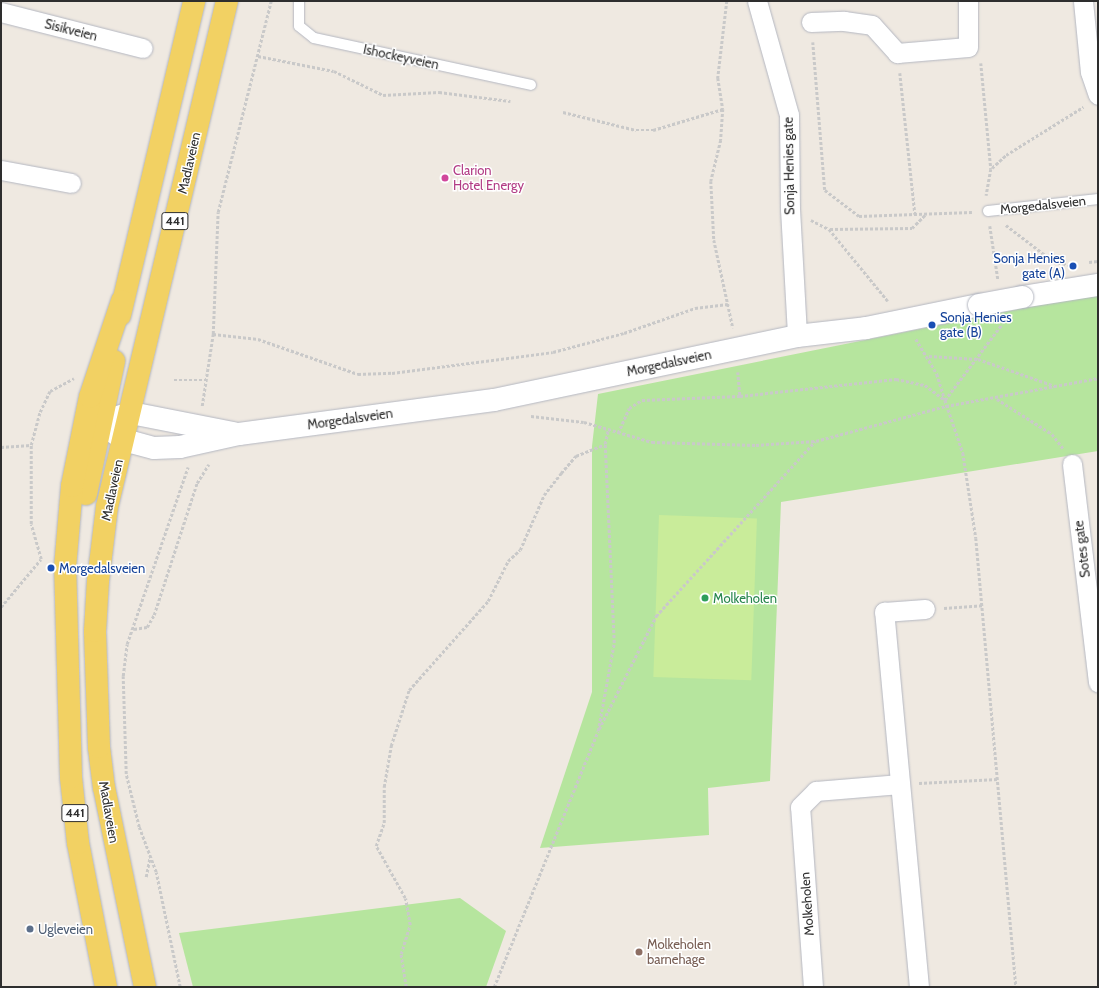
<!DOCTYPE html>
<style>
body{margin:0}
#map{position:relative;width:1099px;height:988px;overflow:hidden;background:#efe9e1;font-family:Cabin,sans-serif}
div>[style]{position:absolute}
.green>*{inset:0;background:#b6e59e}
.pitch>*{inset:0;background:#c9ec9a;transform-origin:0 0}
.path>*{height:2.5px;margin-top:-1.25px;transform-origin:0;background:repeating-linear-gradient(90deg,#c9c9c9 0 3px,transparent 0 5px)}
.roads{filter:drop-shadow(0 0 1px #b4b7c1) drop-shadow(0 0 1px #b4b7c1)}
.lane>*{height:10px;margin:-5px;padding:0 5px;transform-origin:5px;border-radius:5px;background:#fff}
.street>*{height:19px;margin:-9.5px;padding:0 9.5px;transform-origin:9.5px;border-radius:9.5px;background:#fff}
.secondary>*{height:22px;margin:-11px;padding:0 11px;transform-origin:11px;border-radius:11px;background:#fff}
.primary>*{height:22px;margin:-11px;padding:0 11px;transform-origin:11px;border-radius:11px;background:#f2d163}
.bridges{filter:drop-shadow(0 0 1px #b4b7c1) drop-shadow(0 0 1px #b4b7c1)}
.secondary-bridge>*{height:22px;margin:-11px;padding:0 11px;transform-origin:11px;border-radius:11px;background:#fff}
.dots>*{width:11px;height:11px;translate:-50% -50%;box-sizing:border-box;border:2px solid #fff;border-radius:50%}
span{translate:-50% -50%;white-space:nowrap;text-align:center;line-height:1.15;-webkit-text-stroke:3px #fff;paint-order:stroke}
.shield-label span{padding:1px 3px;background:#fff;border:1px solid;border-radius:3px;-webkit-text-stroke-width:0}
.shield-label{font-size:12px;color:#2e2e2e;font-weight:700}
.street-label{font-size:13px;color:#2e2e2e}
.hotel-label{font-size:13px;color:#b23c85}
.left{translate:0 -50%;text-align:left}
.transit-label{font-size:13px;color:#164399}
.right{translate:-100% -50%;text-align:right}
.leisure-label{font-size:13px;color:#27864d}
.service-label{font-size:13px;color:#4e5e75}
.education-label{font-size:13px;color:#785e54}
.frame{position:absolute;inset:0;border:2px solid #2e2e2e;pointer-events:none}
</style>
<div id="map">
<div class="green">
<div style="clip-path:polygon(1098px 293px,1098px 451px,781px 502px,770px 781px,708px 788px,709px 835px,540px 848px,592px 692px,592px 446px,598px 394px)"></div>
<div style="clip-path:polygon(460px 898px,506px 931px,486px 987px,193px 987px,179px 933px)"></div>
</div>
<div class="pitch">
<div style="left:659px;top:515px;width:98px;height:162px;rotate:2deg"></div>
</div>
<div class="path">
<div style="left:727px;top:1px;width:78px;rotate:96.7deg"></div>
<div style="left:718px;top:78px;width:31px;rotate:81deg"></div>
<div style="left:723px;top:109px;width:31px;rotate:94deg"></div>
<div style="left:721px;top:140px;width:42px;rotate:103.7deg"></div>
<div style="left:711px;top:181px;width:59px;rotate:87.1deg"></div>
<div style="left:714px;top:240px;width:90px;rotate:77.8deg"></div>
<div style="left:813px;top:42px;width:148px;rotate:85.4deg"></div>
<div style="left:825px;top:190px;width:43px;rotate:37.4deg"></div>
<div style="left:859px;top:216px;width:113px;rotate:-2deg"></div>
<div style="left:258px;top:56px;width:77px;rotate:11.2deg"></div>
<div style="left:334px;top:71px;width:55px;rotate:26.1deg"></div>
<div style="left:383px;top:95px;width:56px;rotate:-3.1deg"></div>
<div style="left:439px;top:92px;width:72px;rotate:7.2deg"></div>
<div style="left:981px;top:63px;width:106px;rotate:84.6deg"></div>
<div style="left:991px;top:169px;width:27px;rotate:100deg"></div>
<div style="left:900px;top:73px;width:142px;rotate:83.9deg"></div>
<div style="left:563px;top:112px;width:75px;rotate:13.9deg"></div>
<div style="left:636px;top:130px;width:17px"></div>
<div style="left:653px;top:130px;width:73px;rotate:-16.7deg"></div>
<div style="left:992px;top:168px;width:19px;rotate:-43deg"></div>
<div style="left:1006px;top:155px;width:91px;rotate:-31.9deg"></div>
<div style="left:811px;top:220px;width:20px;rotate:27deg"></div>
<div style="left:829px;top:229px;width:93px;rotate:50.7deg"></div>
<div style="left:1006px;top:225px;width:59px;rotate:37.5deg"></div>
<div style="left:1053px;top:261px;width:20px;rotate:15deg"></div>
<div style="left:990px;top:226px;width:54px;rotate:81.4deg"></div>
<div style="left:830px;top:229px;width:82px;rotate:-0.7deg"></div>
<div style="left:912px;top:228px;width:20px;rotate:-45deg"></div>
<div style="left:1089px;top:262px;width:9px;rotate:-6deg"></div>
<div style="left:213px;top:334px;width:45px;rotate:6.3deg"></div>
<div style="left:258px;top:339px;width:106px;rotate:19.3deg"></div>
<div style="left:358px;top:374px;width:34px;rotate:-2deg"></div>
<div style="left:392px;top:373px;width:162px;rotate:-7.4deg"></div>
<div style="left:553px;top:352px;width:73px;rotate:-15deg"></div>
<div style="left:624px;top:333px;width:75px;rotate:-19.4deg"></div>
<div style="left:695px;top:308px;width:33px;rotate:-7deg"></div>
<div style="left:916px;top:339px;width:41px;rotate:59deg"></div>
<div style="left:937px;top:374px;width:27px;rotate:73deg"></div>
<div style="left:945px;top:400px;width:95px;rotate:-53.1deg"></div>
<div style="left:929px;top:356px;width:49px;rotate:3.5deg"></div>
<div style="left:978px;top:359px;width:82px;rotate:19.3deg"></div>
<div style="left:738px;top:372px;width:24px;rotate:85deg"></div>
<div style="left:174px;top:380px;width:32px"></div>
<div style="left:997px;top:399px;width:65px;rotate:32.5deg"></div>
<div style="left:1052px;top:434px;width:18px;rotate:52deg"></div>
<div style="left:202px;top:406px;width:73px;rotate:-81.3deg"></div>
<div style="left:213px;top:334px;width:122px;rotate:-87.7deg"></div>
<div style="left:218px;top:212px;width:218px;rotate:-75.9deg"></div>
<div style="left:531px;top:416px;width:53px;rotate:6.5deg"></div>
<div style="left:584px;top:422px;width:71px;rotate:16.4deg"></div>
<div style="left:652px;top:442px;width:104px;rotate:1.7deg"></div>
<div style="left:756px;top:445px;width:60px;rotate:-3.8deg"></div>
<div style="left:816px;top:441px;width:135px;rotate:-15.1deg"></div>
<div style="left:946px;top:406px;width:155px;rotate:-10.4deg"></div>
<div style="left:618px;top:433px;width:27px;rotate:-66deg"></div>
<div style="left:629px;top:408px;width:15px;rotate:-32deg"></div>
<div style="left:642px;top:400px;width:98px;rotate:-2.3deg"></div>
<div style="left:740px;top:396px;width:157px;rotate:-6.2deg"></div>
<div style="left:896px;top:379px;width:30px;rotate:12deg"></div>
<div style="left:925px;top:385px;width:25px;rotate:37deg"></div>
<div style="left:945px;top:400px;width:56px;rotate:71.2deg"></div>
<div style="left:963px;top:453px;width:86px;rotate:81.3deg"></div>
<div style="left:976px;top:538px;width:451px;rotate:84.9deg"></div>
<div style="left:1px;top:447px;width:30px;rotate:-4deg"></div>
<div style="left:1px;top:607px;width:62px;rotate:-50.2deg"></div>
<div style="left:41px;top:559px;width:36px;rotate:-106deg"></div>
<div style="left:31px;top:524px;width:79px;rotate:-90deg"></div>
<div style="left:31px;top:445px;width:34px;rotate:-75deg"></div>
<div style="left:40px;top:412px;width:23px;rotate:-65deg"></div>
<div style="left:50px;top:391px;width:27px;rotate:-28deg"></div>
<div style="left:944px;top:608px;width:39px;rotate:-4deg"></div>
<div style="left:134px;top:629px;width:13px;rotate:-9deg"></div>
<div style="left:147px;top:627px;width:14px;rotate:-60deg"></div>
<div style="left:154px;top:615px;width:139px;rotate:-72deg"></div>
<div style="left:197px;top:483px;width:22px;rotate:-58deg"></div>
<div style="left:599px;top:729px;width:127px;rotate:-63.2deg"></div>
<div style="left:656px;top:616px;width:236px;rotate:-47.7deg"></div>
<div style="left:919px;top:783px;width:79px;rotate:-2.9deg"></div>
<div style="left:146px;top:877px;width:21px;rotate:-79deg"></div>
<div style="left:180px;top:987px;width:117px;rotate:-101.8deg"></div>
<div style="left:156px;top:872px;width:48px;rotate:-110.7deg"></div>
<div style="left:139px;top:827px;width:55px;rotate:-103.8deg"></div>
<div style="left:126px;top:774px;width:98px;rotate:-91.8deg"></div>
<div style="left:123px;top:676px;width:32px;rotate:-83deg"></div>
<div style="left:127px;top:644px;width:187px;rotate:-71deg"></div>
<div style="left:406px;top:987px;width:33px;rotate:-99deg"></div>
<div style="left:401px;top:954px;width:30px;rotate:-73deg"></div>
<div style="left:410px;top:925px;width:27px;rotate:-100deg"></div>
<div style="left:405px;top:898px;width:60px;rotate:-119.1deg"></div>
<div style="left:376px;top:846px;width:24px;rotate:-71deg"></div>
<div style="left:384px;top:823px;width:36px;rotate:-90deg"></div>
<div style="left:384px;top:787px;width:42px;rotate:-80.3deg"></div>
<div style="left:391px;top:746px;width:59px;rotate:-72.2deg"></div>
<div style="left:409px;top:690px;width:119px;rotate:-48.4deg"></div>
<div style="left:488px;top:601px;width:45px;rotate:-63.4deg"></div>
<div style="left:508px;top:561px;width:16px;rotate:-43deg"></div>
<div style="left:520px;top:550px;width:60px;rotate:-66.4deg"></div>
<div style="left:544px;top:495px;width:28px;rotate:-52deg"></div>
<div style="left:561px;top:473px;width:23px;rotate:-49deg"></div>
<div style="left:576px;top:456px;width:31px;rotate:-22deg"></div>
<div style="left:494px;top:987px;width:276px;rotate:-67.9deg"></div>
<div style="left:598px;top:731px;width:89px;rotate:-79.7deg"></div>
<div style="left:614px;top:643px;width:199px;rotate:-92.6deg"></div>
<div style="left:605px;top:444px;width:14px;rotate:-78deg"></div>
</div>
<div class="roads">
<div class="lane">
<div style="left:299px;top:1px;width:25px;rotate:90deg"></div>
<div style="left:299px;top:26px;width:19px;rotate:39deg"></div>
<div style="left:314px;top:38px;width:222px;rotate:12.2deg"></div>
<div style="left:988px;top:211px;width:111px;rotate:-6.2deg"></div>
</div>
<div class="street">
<div style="left:757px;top:1px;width:118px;rotate:74.3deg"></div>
<div style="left:789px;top:115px;width:94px;rotate:89.4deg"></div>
<div style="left:790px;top:209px;width:127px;rotate:86.8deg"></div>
<div style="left:1083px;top:1px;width:71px;rotate:84.4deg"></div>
<div style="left:1090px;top:72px;width:24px;rotate:71deg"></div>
<div style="left:1px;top:12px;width:146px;rotate:14.3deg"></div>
<div style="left:811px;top:22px;width:33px;rotate:-2deg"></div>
<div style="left:844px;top:21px;width:28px;rotate:8deg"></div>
<div style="left:872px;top:25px;width:38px;rotate:48deg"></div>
<div style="left:897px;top:53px;width:71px;rotate:-4.8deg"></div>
<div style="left:968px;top:47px;width:46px;rotate:-90deg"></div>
<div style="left:1px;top:170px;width:71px;rotate:10.5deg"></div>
<div style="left:1072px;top:464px;width:220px;rotate:83.2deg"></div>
<div style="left:813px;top:987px;width:180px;rotate:-94.1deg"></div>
<div style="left:800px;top:807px;width:23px;rotate:-45deg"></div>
<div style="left:816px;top:791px;width:84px;rotate:-4.8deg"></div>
<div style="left:919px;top:987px;width:377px;rotate:-95.3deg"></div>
<div style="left:884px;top:612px;width:41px;rotate:-4.2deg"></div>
</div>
<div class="secondary">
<div style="left:1022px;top:297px;width:77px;rotate:-9deg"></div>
<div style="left:112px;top:419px;width:20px;rotate:-18deg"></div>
<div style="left:131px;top:413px;width:104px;rotate:11.1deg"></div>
<div style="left:101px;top:423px;width:29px;rotate:36deg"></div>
<div style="left:124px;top:440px;width:31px;rotate:15deg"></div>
<div style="left:154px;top:448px;width:26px;rotate:-2deg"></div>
<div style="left:180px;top:447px;width:60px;rotate:-12.4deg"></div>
<div style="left:239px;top:434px;width:257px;rotate:-7.6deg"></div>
<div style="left:494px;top:400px;width:310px;rotate:-11.9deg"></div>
<div style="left:797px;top:336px;width:69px;rotate:-6.6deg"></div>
<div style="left:866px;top:328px;width:115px;rotate:-11.5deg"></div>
</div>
<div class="primary">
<div style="left:120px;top:315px;width:323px;rotate:-76.7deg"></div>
<div style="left:86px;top:494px;width:136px;rotate:-78.1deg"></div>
<div style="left:106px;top:987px;width:147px;rotate:-101deg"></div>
<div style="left:78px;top:843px;width:66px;rotate:-96.1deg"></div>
<div style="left:71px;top:777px;width:209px;rotate:-91.6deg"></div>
<div style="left:65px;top:568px;width:82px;rotate:-85.1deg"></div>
<div style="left:72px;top:486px;width:91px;rotate:-78.6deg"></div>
<div style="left:90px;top:397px;width:101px;rotate:-71.6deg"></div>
<div style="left:145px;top:987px;width:203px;rotate:-101.6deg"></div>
<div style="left:104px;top:788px;width:41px;rotate:-97deg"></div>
<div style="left:99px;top:747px;width:116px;rotate:-92deg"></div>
<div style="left:95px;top:631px;width:50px;rotate:-86.6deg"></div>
<div style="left:98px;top:581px;width:75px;rotate:-83.1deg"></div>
<div style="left:107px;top:507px;width:520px;rotate:-76.66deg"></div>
</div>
</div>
<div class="bridges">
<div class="secondary-bridge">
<div style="left:979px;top:305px;width:44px;rotate:-10.5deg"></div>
</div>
</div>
<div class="dots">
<div style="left:445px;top:178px;background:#d1479c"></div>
<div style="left:1073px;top:266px;background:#1a4fb4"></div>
<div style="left:932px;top:325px;background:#1a4fb4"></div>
<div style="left:51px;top:568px;background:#1a4fb4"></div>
<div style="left:705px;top:598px;background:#2e9e5b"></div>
<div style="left:30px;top:929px;background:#5c6f8a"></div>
<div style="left:639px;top:952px;background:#8d6e63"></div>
</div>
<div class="shield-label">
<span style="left:175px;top:221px">441</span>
<span style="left:75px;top:813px">441</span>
</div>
<div class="street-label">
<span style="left:71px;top:30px;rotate:14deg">Sisikveien</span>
<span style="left:401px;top:57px;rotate:12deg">Ishockeyveien</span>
<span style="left:189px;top:163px;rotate:-77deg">Madlaveien</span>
<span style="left:789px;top:166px;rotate:-91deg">Sonja Henies gate</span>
<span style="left:1043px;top:205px;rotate:-6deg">Morgedalsveien</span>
<span style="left:669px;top:363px;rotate:-12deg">Morgedalsveien</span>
<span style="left:350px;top:419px;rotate:-8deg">Morgedalsveien</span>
<span style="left:112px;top:490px;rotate:-78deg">Madlaveien</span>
<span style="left:1082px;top:549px;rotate:-97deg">Sotes gate</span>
<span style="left:109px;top:812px;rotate:80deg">Madlaveien</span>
<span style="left:807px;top:904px;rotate:-94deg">Molkeholen</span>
</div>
<div class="hotel-label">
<span class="left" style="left:453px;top:178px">Clarion<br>Hotel Energy</span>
</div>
<div class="transit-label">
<span class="right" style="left:1065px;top:266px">Sonja Henies<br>gate (A)</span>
<span class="left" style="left:940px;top:325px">Sonja Henies<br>gate (B)</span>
<span class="left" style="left:59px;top:568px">Morgedalsveien</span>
</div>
<div class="leisure-label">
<span class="left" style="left:713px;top:598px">Molkeholen</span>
</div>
<div class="service-label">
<span class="left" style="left:38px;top:929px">Ugleveien</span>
</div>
<div class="education-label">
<span class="left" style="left:647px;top:952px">Molkeholen<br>barnehage</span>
</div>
<div class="frame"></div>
</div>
